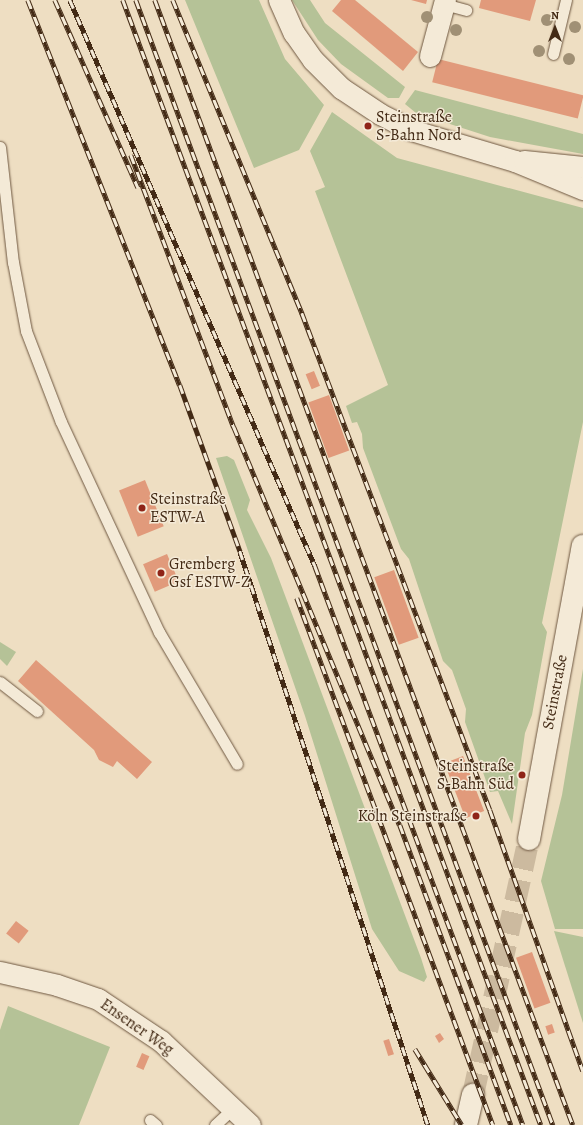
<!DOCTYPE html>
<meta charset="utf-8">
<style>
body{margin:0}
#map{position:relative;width:583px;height:1125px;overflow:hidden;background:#eedec2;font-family:Alegreya,serif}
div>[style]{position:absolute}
.green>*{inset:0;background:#b5c297}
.building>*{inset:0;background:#e19a7b;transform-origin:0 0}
.secondary-tunnel>*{height:22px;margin-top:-11px;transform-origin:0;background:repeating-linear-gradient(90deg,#ccba9f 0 22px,transparent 0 33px)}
.roads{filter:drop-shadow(0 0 1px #6e5740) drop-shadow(0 0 1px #6e5740)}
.lane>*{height:11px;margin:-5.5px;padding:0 5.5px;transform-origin:5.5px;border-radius:5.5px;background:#f4ead7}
.street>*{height:21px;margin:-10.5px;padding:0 10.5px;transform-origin:10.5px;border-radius:10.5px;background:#f4ead7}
.secondary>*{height:22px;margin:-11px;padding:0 11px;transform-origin:11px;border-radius:11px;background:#f4ead7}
.rail>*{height:4.5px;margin-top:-2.25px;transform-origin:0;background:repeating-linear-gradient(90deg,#f4ead7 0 9px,#432a15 0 18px);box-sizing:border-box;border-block:1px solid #432a15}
.trees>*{width:12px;height:12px;margin:-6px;border-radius:50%;background:#a09075}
.dots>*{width:11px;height:11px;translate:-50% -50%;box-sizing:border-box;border:2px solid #f4ead7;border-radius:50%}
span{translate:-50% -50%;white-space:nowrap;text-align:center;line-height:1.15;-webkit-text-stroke:3px #f4ead7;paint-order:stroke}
.poi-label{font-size:16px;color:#432a15}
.left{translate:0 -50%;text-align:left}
.right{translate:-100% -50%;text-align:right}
.street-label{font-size:16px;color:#432a15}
.north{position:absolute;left:535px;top:8px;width:40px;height:40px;-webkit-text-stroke:3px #f4ead7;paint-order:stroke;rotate:0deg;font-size:11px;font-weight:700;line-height:16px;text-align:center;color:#432a15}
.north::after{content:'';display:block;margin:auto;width:14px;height:18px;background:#432a15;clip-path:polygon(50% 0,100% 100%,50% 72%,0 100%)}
</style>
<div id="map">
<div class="green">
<div style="clip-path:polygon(185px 0,259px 0,285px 59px,324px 105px,299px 150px,254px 168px)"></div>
<div style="clip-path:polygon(292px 0,310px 0,325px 23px,405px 87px,399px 98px,388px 98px,341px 64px,318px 40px)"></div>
<div style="clip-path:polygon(415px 90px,583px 134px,583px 154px,490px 137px,416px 113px,405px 104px)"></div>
<div style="clip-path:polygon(332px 112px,397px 158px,583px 208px,583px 422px,542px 623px,547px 632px,532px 715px,525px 733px,512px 824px,498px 791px,490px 792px,465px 722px,466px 709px,452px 670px,443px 661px,409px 559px,401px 549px,363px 448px,362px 434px,357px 422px,352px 423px,346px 406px,388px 385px,315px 191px,325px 187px,310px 151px)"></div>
<div style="clip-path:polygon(227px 456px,234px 460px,250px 500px,247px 510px,271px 558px,421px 958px,427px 977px,424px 982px,399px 971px,372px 929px,305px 716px,216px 458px)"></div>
<div style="clip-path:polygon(0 642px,16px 652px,7px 666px,0 659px)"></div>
<div style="clip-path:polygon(583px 669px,583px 929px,555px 929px,541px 881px,562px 795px)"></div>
<div style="clip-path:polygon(554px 931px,583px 937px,583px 1023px,577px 1004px)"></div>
<div style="clip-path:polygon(8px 1006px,110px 1047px,79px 1125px,0 1125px,0 1030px)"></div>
</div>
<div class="building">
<div style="clip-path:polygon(341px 0,355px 0,418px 52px,403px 71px,332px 11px)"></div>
<div style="clip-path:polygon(411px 0,427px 0,426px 4px)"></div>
<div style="clip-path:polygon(481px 0,536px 0,530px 21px,479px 8px)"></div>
<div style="left:438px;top:59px;width:150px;height:24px;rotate:14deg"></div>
<div style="left:314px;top:371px;width:16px;height:9px;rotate:68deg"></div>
<div style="left:329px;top:395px;width:59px;height:22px;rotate:70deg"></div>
<div style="left:145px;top:480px;width:50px;height:28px;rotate:68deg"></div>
<div style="left:167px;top:554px;width:30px;height:26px;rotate:67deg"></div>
<div style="left:394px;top:570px;width:72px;height:21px;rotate:70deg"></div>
<div style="clip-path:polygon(36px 660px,152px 762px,137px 779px,117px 761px,113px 767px,99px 760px,94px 750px,18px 681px)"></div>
<div style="left:463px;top:756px;width:59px;height:20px;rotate:69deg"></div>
<div style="left:16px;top:921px;width:16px;height:16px;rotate:38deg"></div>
<div style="left:532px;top:952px;width:54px;height:17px;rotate:70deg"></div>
<div style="left:552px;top:1024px;width:9px;height:7px;rotate:72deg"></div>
<div style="clip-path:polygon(440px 1033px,444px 1039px,439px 1043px,435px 1036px)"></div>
<div style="left:389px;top:1039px;width:16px;height:6px;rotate:72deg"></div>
<div style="left:142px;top:1053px;width:8px;height:15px;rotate:23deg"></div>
</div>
<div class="secondary-tunnel">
<div style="left:473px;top:1095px;width:262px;rotate:-77.7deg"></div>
</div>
<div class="roads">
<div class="lane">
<div style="left:444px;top:4px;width:23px;rotate:15deg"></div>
<div style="left:553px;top:54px;width:56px;rotate:-76.5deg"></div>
<div style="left:0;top:147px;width:116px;rotate:83.6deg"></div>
<div style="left:13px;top:262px;width:70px;rotate:79.3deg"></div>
<div style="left:26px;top:331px;width:97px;rotate:69deg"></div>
<div style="left:61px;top:422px;width:232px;rotate:65deg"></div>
<div style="left:159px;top:632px;width:153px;rotate:59.4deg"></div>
<div style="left:0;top:682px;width:47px;rotate:38.1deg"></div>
<div style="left:150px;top:1120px;width:8px;rotate:40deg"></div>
<div style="left:215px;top:1125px;width:25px;rotate:-43deg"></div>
</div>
<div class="street">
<div style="left:279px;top:0;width:36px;rotate:66deg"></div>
<div style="left:294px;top:33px;width:33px;rotate:55deg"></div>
<div style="left:313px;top:60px;width:40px;rotate:45deg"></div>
<div style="left:341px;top:88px;width:47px;rotate:33.7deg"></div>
<div style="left:380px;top:114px;width:35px;rotate:27deg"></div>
<div style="left:411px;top:130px;width:109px;rotate:16.6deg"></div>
<div style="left:515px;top:161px;width:74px;rotate:22.4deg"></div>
<div style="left:430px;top:56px;width:58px;rotate:-75deg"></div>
<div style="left:524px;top:161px;width:59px;rotate:5.8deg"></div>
<div style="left:0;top:972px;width:58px;rotate:12.8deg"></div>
<div style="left:57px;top:985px;width:43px;rotate:18.9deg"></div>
<div style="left:98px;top:999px;width:76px;rotate:33.7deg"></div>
<div style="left:161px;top:1041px;width:122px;rotate:43.3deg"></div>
</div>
<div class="secondary">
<div style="left:529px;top:839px;width:298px;rotate:-79.6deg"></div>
<div style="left:466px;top:1125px;width:31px;rotate:-77deg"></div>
</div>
</div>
<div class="rail">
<div style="left:28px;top:0;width:414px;rotate:68.5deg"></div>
<div style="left:180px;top:385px;width:177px;rotate:70.1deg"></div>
<div style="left:240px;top:551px;width:604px;rotate:71.87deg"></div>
<div style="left:55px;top:0;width:205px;rotate:66.1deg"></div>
<div style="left:70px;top:0;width:617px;rotate:66.59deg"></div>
<div style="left:315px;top:566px;width:596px;rotate:69.59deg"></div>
<div style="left:123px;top:0;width:1200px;rotate:69.62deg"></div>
<div style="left:136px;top:0;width:1200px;rotate:69.66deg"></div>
<div style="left:155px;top:0;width:1200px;rotate:69.62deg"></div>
<div style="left:173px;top:0;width:339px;rotate:67.6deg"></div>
<div style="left:302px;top:313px;width:531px;rotate:69.28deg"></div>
<div style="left:490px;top:810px;width:277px;rotate:70.4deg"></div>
<div style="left:131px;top:155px;width:291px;rotate:69.3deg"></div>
<div style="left:234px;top:427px;width:431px;rotate:67.4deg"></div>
<div style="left:400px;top:825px;width:320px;rotate:69.7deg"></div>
<div style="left:297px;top:598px;width:562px;rotate:69.6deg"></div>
<div style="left:415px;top:1049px;width:89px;rotate:58.3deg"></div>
</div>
<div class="trees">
<div style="left:427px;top:17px"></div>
<div style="left:547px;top:20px"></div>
<div style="left:575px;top:27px"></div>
<div style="left:456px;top:30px"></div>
<div style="left:539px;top:51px"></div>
<div style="left:569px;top:59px"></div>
</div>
<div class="dots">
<div style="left:368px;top:126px;background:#8f2418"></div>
<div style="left:142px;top:508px;background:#8f2418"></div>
<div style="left:161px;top:573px;background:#8f2418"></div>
<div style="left:522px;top:775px;background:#8f2418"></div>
<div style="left:476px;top:816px;background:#8f2418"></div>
</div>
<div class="poi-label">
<span class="left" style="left:376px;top:126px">Steinstraße<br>S-Bahn Nord</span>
<span class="left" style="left:150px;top:508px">Steinstraße<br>ESTW-A</span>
<span class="left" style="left:169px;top:573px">Gremberg<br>Gsf ESTW-Z</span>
<span class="right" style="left:514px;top:775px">Steinstraße<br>S-Bahn Süd</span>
<span class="right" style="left:467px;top:816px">Köln Steinstraße</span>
</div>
<div class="street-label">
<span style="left:555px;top:692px;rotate:-79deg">Steinstraße</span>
<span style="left:137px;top:1027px;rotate:35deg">Ensener Weg</span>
</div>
<div class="north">N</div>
</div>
